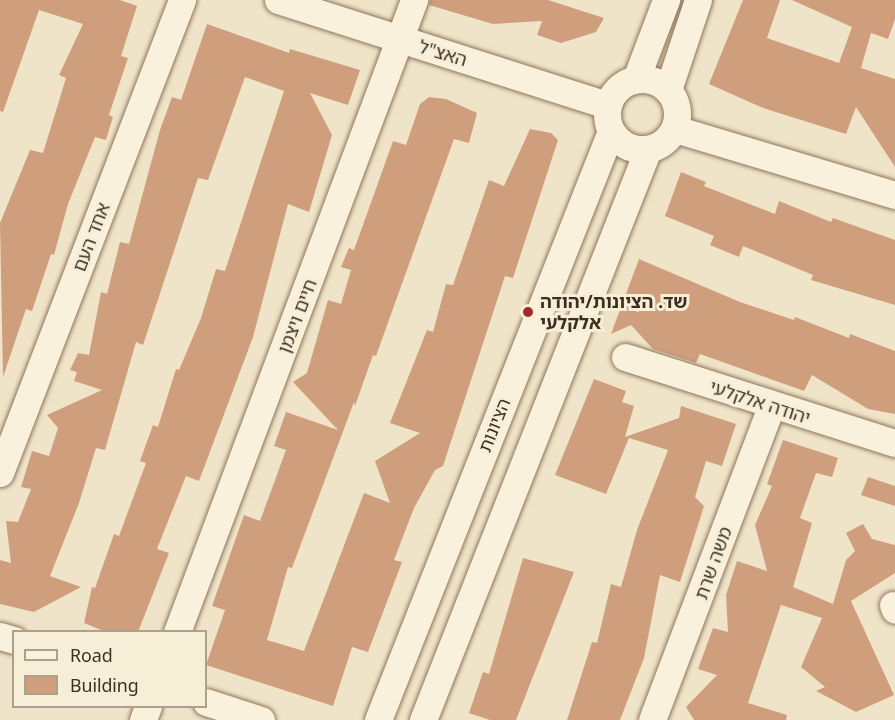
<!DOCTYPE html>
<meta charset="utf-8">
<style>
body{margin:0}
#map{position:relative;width:895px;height:720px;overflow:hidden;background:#f0e4c8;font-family:Georgia,"Noto Sans Hebrew",serif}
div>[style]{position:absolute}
.building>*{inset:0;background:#cf9f7d}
.roads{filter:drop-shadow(0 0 2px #8d765c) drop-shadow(0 0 2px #8d765c)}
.minor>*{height:27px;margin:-13.5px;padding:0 13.5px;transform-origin:13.5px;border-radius:13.5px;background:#faf1dc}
.minor>.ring{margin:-13.5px;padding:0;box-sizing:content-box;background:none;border:27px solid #faf1dc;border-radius:50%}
.dots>*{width:16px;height:16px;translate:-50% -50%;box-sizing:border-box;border:3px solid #f7eed8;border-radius:50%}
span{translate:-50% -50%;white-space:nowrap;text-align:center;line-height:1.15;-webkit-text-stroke:6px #f7eed8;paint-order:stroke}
.street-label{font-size:18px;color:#3d2e20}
.poi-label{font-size:18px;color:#3d2e20;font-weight:700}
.left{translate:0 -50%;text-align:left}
.legend{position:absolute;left:12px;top:630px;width:195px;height:78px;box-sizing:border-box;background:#f7eed8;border:2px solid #ada18e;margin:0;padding:8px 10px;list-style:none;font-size:18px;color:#3d2e20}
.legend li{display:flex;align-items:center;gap:12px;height:30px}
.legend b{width:30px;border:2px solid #ada18e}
</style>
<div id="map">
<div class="building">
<div style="clip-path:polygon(0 0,120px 0,137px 6px,121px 56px,128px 58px,109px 115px,113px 117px,106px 140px,95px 137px,68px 204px,54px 255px,51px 254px,32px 311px,26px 309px,3px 377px,0 223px,30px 150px,43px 153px,66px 78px,59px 75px,83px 24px,39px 10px,3px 112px,0 111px)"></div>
<div style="clip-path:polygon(430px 0,548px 0,604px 18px,596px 32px,561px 43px,537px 35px,542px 21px,493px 24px,429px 5px)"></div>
<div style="clip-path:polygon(743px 0,780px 0,767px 38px,839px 63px,852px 27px,792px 0,895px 0,895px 19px,888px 39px,871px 33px,861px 68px,895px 79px,895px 167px,856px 107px,846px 134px,763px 108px,709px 84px)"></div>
<div style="clip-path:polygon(207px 24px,289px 53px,290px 49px,360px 70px,348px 105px,310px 93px,332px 135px,309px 212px,288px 204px,253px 337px,199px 481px,186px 476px,157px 549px,169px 553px,138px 632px,106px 632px,84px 623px,92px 587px,95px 588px,114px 534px,119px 536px,146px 463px,140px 461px,153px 425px,158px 427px,176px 369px,179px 370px,201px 318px,216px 269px,225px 271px,284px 91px,245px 77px,208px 180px,198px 178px,143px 345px,136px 342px,105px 450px,96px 448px,79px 503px,50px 576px,81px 587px,34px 612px,0 604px,0 560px,11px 563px,6px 521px,18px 522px,31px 489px,21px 487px,32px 451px,49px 456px,58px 428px,47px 415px,102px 390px,74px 381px,77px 372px,70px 370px,78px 353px,89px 355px,101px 292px,107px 294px,120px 242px,129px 244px,160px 130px,172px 97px,181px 100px)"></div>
<div style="clip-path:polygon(429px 97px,446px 99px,477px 113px,469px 143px,454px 139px,376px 356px,373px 355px,355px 406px,354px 402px,292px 568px,288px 567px,267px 640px,304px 651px,364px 493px,390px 503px,375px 461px,420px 433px,390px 423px,427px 330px,433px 332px,446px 284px,453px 285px,489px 180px,504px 186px,530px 129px,551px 133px,558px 140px,513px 278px,505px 276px,443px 466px,435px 470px,414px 508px,394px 560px,402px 562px,368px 652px,352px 647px,333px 706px,206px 665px,225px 610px,212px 606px,244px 515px,260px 521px,286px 450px,274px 446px,286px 412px,338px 430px,293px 382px,307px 373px,328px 300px,341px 304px,351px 270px,341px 267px,349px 248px,354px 250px,393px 141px,406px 145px,420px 104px)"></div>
<div style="clip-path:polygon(681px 172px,706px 182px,704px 186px,775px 214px,779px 201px,831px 222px,833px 218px,895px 240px,895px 305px,811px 280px,813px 275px,743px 246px,739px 257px,710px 245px,714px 236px,665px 216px)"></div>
<div style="clip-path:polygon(639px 259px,740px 302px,794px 320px,795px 317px,849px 338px,850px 334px,895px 351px,895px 414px,868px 409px,812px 375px,804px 391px,700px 354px,696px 363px,653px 349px,631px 325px,611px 334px)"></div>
<div style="clip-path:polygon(594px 379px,626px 391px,622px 402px,634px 406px,625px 437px,679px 418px,681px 406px,736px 424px,722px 466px,706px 461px,695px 497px,704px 506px,680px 582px,660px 575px,644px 658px,620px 720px,567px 720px,592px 642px,597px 643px,611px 584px,621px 587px,637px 530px,668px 450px,629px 438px,606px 494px,555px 475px)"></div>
<div style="clip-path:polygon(783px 440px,838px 458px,832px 477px,816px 473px,800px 518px,812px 523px,793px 587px,833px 604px,846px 560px,855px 551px,846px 533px,863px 524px,872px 539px,895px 545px,895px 573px,851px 601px,894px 695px,856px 712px,816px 691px,825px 687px,801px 667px,822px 618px,781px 605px,748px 703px,787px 715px,786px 720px,694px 720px,686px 707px,717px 675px,698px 669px,713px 628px,728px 632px,726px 595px,737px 561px,767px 571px,755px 525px,772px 486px,767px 484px)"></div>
<div style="clip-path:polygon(868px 477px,895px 486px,895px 506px,861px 495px)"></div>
<div style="clip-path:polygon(523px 558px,574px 572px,516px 720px,490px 720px,469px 713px,483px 672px,489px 674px)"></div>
</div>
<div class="roads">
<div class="minor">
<div style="left:278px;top:0;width:346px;rotate:17.7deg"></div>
<div class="ring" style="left:607px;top:79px;width:43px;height:43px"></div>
<div style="left:636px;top:79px;width:85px;rotate:-69.2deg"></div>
<div style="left:668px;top:90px;width:95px;rotate:-71.6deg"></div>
<div style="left:675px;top:129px;width:230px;rotate:16.7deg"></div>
<div style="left:625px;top:357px;width:283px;rotate:17.7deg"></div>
<div style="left:0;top:473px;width:507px;rotate:-68.95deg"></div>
<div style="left:893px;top:605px;width:5px;rotate:68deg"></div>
<div style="left:177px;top:632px;width:675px;rotate:-69.44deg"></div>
<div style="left:0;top:636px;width:15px;rotate:16deg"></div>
<div style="left:206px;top:702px;width:58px;rotate:18.1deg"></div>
<div style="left:143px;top:720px;width:15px;rotate:-70deg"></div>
<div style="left:378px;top:720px;width:633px;rotate:-68.42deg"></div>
<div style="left:423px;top:720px;width:614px;rotate:-68.49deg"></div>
<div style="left:652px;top:720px;width:336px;rotate:-69.2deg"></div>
</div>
</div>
<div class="dots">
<div style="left:528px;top:312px;background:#9e2a2b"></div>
</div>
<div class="street-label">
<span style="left:443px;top:53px;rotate:17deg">האצ"ל</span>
<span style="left:91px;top:237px;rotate:-69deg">אחד העם</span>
<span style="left:297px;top:316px;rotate:-69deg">חיים ויצמן</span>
<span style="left:760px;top:402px;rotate:18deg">יהודה אלקלעי</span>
<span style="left:494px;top:425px;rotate:-68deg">הציונות</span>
<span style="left:713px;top:563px;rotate:-70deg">משה שרת</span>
</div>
<div class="poi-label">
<span class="left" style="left:540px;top:312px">שד. הציונות/יהודה<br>אלקלעי</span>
</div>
<ul class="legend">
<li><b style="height:8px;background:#faf1dc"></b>Road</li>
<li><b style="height:16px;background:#cf9f7d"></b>Building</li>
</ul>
</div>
